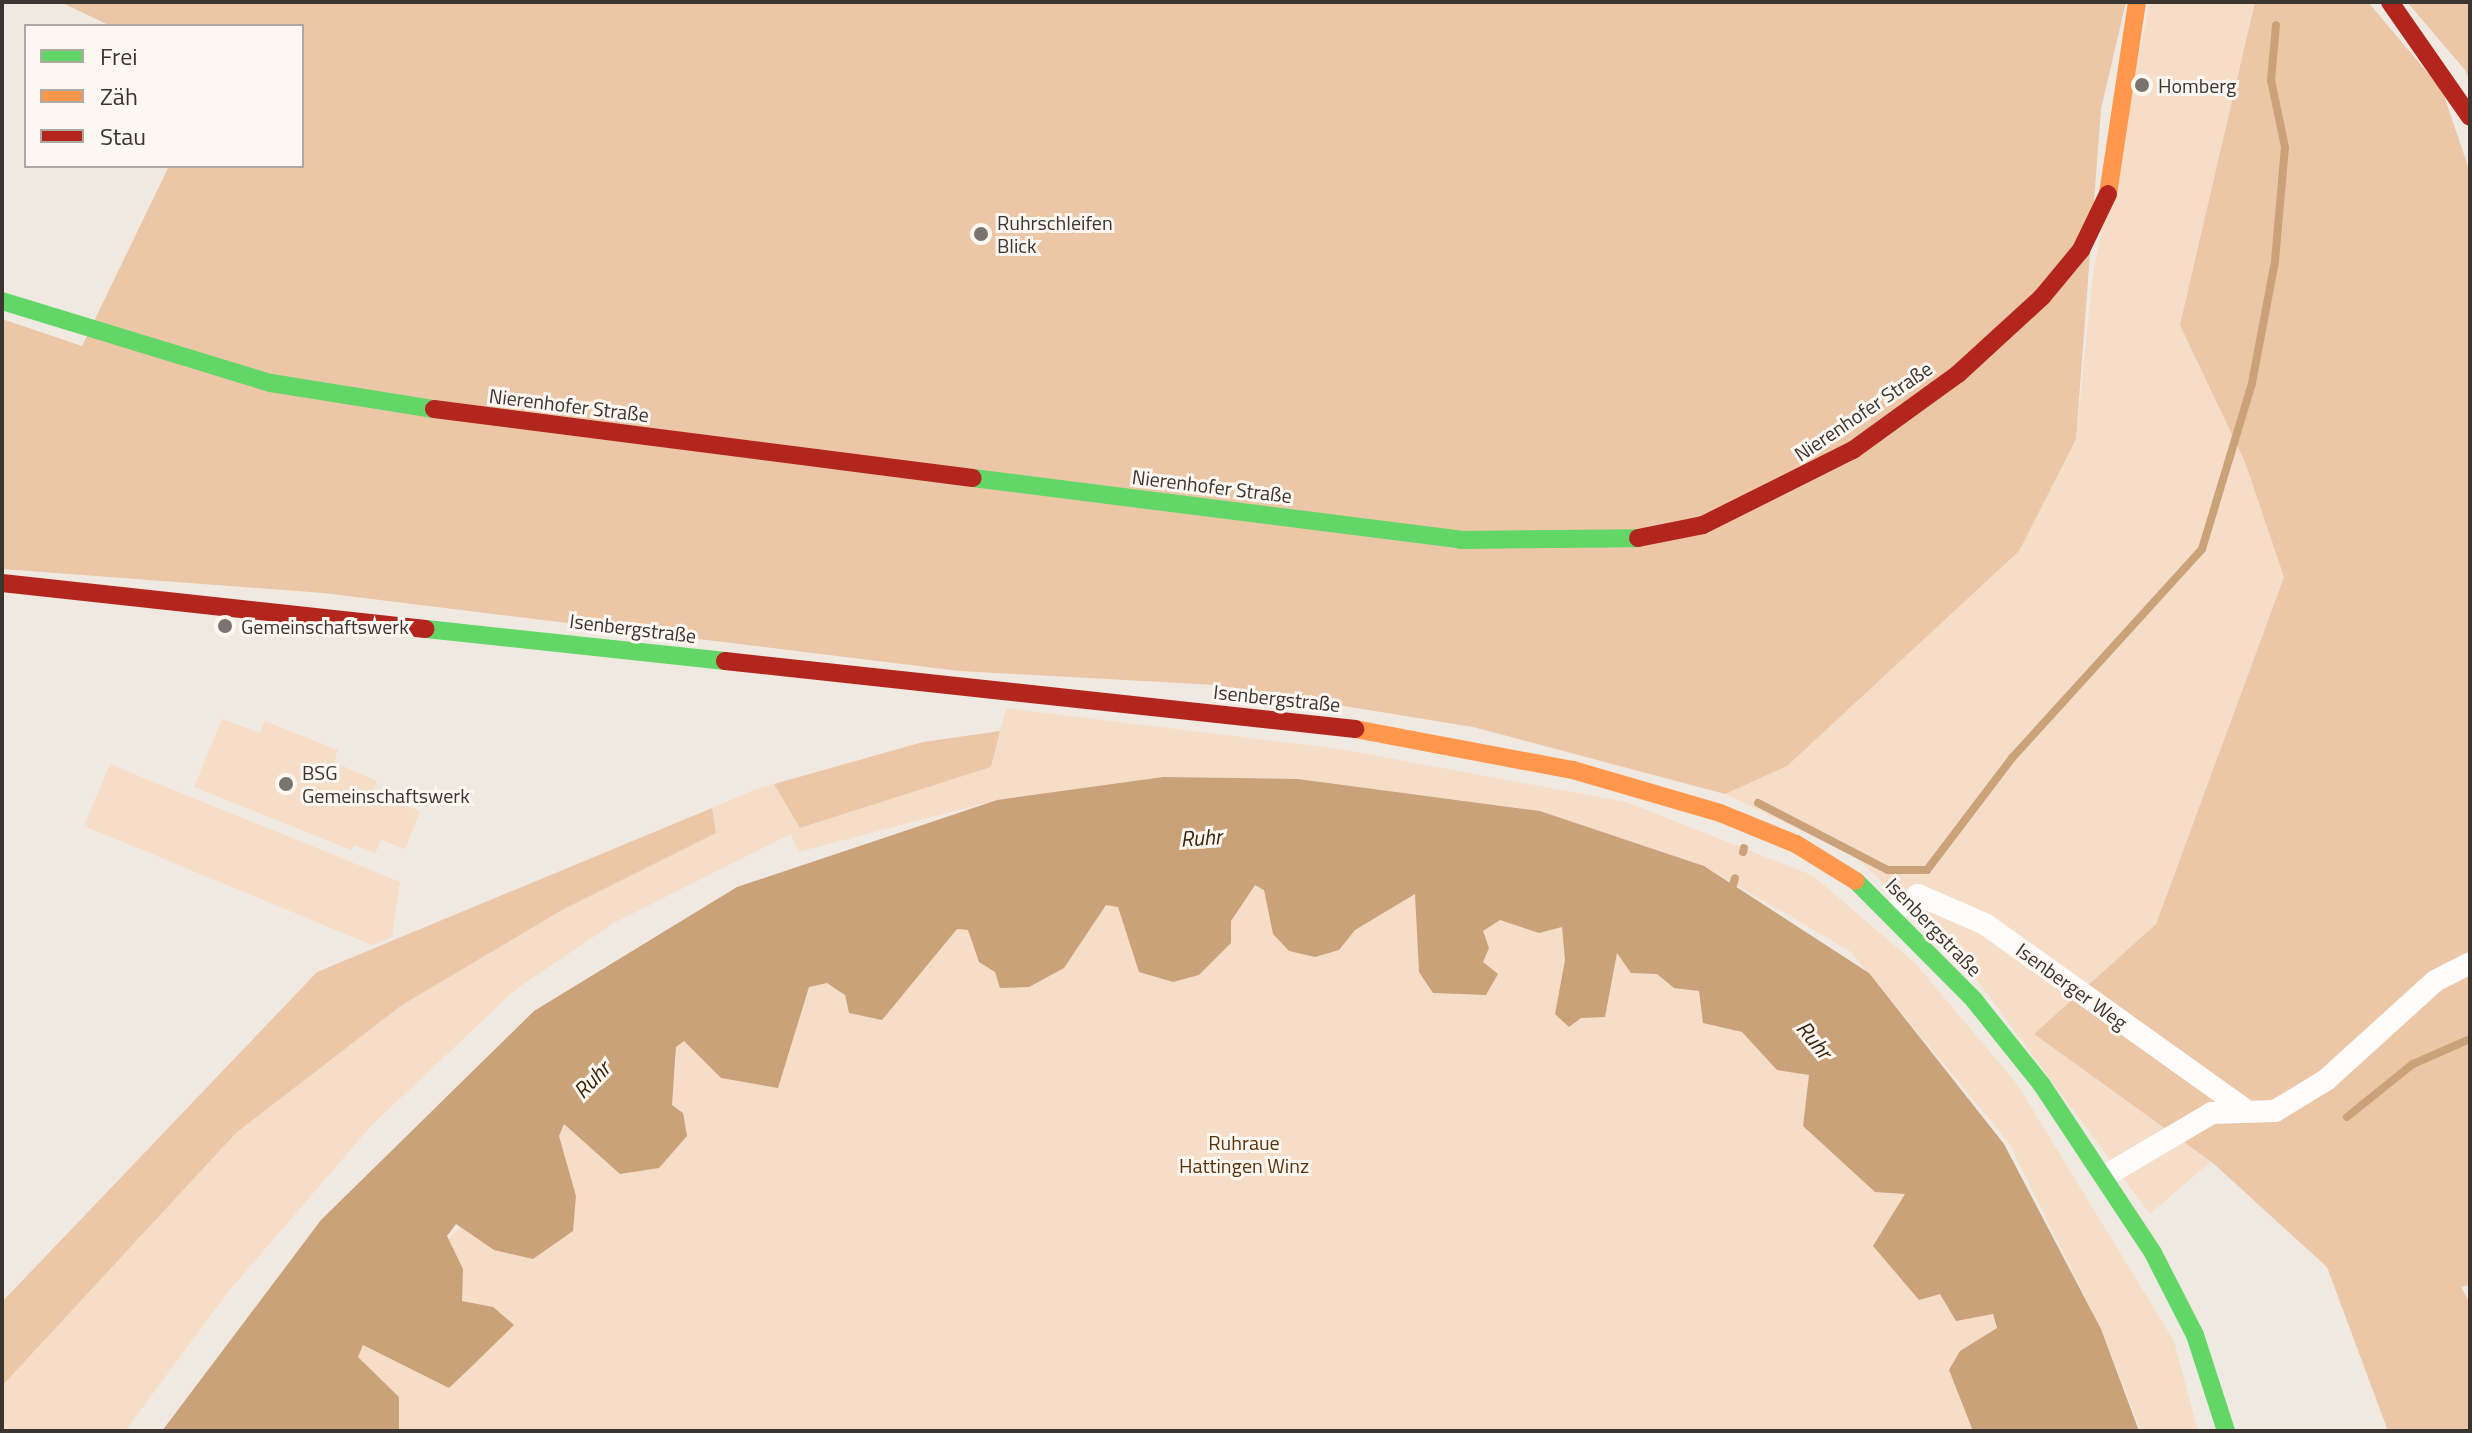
<!DOCTYPE html>
<meta charset="utf-8">
<style>
body{margin:0}
#map{position:relative;width:2472px;height:1433px;overflow:hidden;background:#f0e9e2;font-family:"Titillium Web",sans-serif}
div>[style]{position:absolute}
.green>*{inset:0;background:#f6ddc7}
.forest>*{inset:0;background:#ebc7a7}
.water>*{inset:0;background:#caa27a}
.stream>*{height:8px;margin:-4px;padding:0 4px;transform-origin:4px;border-radius:4px;background:#caa27a}
.street>*{height:22px;margin:-11px;padding:0 11px;transform-origin:11px;border-radius:11px;background:#fdfcfb}
.fast>*{height:18px;margin:-9px;padding:0 9px;transform-origin:9px;border-radius:9px;background:#63d668}
.slow>*{height:18px;margin:-9px;padding:0 9px;transform-origin:9px;border-radius:9px;background:#ff974d}
.jam>*{height:18px;margin:-9px;padding:0 9px;transform-origin:9px;border-radius:9px;background:#b3261e}
.dots>*{width:22px;height:22px;translate:-50% -50%;box-sizing:border-box;border:4px solid #fdf7f2;border-radius:50%}
span{translate:-50% -50%;white-space:nowrap;text-align:center;line-height:1.15;-webkit-text-stroke:6px #fdf7f2;paint-order:stroke}
.poi-label{font-size:20px;color:#3a3530}
.left{translate:0 -50%;text-align:left}
.street-label{font-size:20px;color:#3a3530}
.park-label{font-size:20px;color:#5a3409}
.water-label{font-size:22px;color:#3b230c;font-style:italic}
.frame{position:absolute;inset:0;border:4px solid #3a3530;pointer-events:none}
.legend{position:absolute;left:24px;top:24px;width:280px;height:144px;box-sizing:border-box;background:#fdf7f2;border:2px solid #afa9a4;margin:0;padding:10px 14px;list-style:none;font-size:24px;color:#3a3530}
.legend li{display:flex;align-items:center;gap:16px;height:40px}
.legend b{width:40px;border:2px solid #afa9a4}
</style>
<div id="map">
<div class="green">
<div style="clip-path:polygon(2150px 2px,2255px 2px,2181px 325px,2245px 462px,2284px 576px,2156px 924px,2034px 1034px,2210px 1162px,2150px 1214px,1960px 957px,1855px 856px,1725px 794px,1787px 766px,2076px 439px,2093px 273px)"></div>
<div style="clip-path:polygon(1006px 708px,1340px 749px,1626px 802px,1812px 875px,1915px 963px,2017px 1084px,2174px 1341px,2198px 1431px,2141px 1431px,2101px 1329px,2009px 1143px,1851px 952px,1704px 866px,1541px 811px,1298px 779px,1163px 777px,997px 800px,798px 852px,791px 834px,614px 923px,515px 990px,371px 1126px,229px 1291px,125px 1431px,2px 1431px,2px 1386px,236px 1133px,402px 1005px,562px 910px,716px 833px,712px 808px,754px 790px,774px 784px,801px 828px,991px 767px)"></div>
<div style="clip-path:polygon(222px 719px,260px 733px,265px 721px,338px 750px,334px 762px,377px 781px,373px 793px,420px 811px,405px 849px,381px 840px,375px 854px,354px 845px,351px 850px,194px 787px)"></div>
<div style="clip-path:polygon(110px 764px,400px 882px,392px 937px,372px 945px,84px 826px)"></div>
<div style="clip-path:polygon(1175px 876px,1499px 893px,1751px 1012px,1907px 1175px,1993px 1314px,2025px 1431px,255px 1431px,564px 1124px,580px 1138px,676px 1072px,676px 1048px,684px 1040px,701px 1054px,806px 998px,809px 987px,956px 929px)"></div>
</div>
<div class="forest">
<div style="clip-path:polygon(60px 2px,2126px 2px,2101px 109px,2076px 439px,2019px 551px,1787px 766px,1725px 794px,1473px 727px,1215px 685px,959px 671px,323px 593px,2px 569px,2px 319px,82px 346px,169px 166px,302px 166px,302px 26px,111px 26px)"></div>
<div style="clip-path:polygon(2255px 2px,2368px 2px,2442px 90px,2470px 172px,2470px 1285px,2461px 1287px,2470px 1303px,2470px 1431px,2388px 1431px,2327px 1267px,2214px 1164px,2034px 1034px,2156px 924px,2284px 577px,2245px 462px,2180px 325px)"></div>
<div style="clip-path:polygon(2407px 2px,2470px 2px,2470px 81px,2465px 70px)"></div>
<div style="clip-path:polygon(1000px 731px,991px 767px,800px 828px,774px 784px,923px 742px)"></div>
<div style="clip-path:polygon(712px 808px,716px 833px,562px 910px,402px 1005px,236px 1133px,2px 1386px,2px 1302px,317px 972px)"></div>
</div>
<div class="water">
<div style="clip-path:polygon(1163px 777px,1298px 779px,1540px 811px,1704px 866px,1869px 973px,2004px 1144px,2101px 1329px,2139px 1431px,1973px 1431px,1949px 1370px,1960px 1351px,1997px 1328px,1993px 1314px,1956px 1321px,1940px 1294px,1919px 1300px,1873px 1246px,1905px 1194px,1875px 1192px,1803px 1126px,1809px 1075px,1777px 1070px,1742px 1032px,1703px 1023px,1699px 991px,1674px 988px,1657px 974px,1631px 973px,1617px 953px,1605px 1017px,1581px 1018px,1569px 1027px,1555px 1014px,1565px 960px,1562px 927px,1539px 933px,1500px 920px,1483px 931px,1489px 948px,1483px 962px,1498px 974px,1486px 995px,1433px 993px,1419px 972px,1415px 894px,1355px 930px,1339px 950px,1315px 957px,1289px 951px,1273px 934px,1264px 890px,1255px 885px,1231px 921px,1231px 943px,1199px 975px,1173px 982px,1139px 972px,1118px 907px,1106px 905px,1064px 968px,1029px 987px,1000px 988px,995px 972px,979px 962px,968px 930px,957px 929px,882px 1020px,849px 1013px,845px 995px,827px 983px,809px 987px,778px 1088px,721px 1078px,684px 1041px,676px 1047px,672px 1105px,683px 1113px,687px 1136px,659px 1168px,620px 1174px,564px 1124px,559px 1136px,576px 1196px,573px 1231px,533px 1259px,494px 1250px,456px 1224px,447px 1236px,463px 1269px,462px 1301px,493px 1307px,514px 1325px,468px 1370px,449px 1388px,363px 1345px,358px 1357px,399px 1397px,399px 1431px,162px 1431px,321px 1220px,534px 1011px,737px 887px,997px 800px)"></div>
</div>
<div class="stream">
<div style="left:1758px;top:803px;width:146px;rotate:27.3deg"></div>
<div style="left:1888px;top:870px;width:39px"></div>
<div style="left:1927px;top:870px;width:141px;rotate:-52.8deg"></div>
<div style="left:2012px;top:758px;width:282px;rotate:-47.7deg"></div>
<div style="left:2202px;top:549px;width:173px;rotate:-73.2deg"></div>
<div style="left:2252px;top:383px;width:124px;rotate:-79.3deg"></div>
<div style="left:2275px;top:261px;width:114px;rotate:-85deg"></div>
<div style="left:2285px;top:147px;width:68px;rotate:-101.8deg"></div>
<div style="left:2271px;top:80px;width:55px;rotate:-84.8deg"></div>
<div style="left:1743px;top:852px;width:4px;rotate:-76deg"></div>
<div style="left:1733px;top:885px;width:7px;rotate:-74deg"></div>
<div style="left:2347px;top:1117px;width:85px;rotate:-38.8deg"></div>
<div style="left:2413px;top:1064px;width:62px;rotate:-23.7deg"></div>
</div>
<div class="street">
<div style="left:1893px;top:912px;width:30px;rotate:-34deg"></div>
<div style="left:1918px;top:895px;width:73px;rotate:23.4deg"></div>
<div style="left:1985px;top:924px;width:317px;rotate:35.5deg"></div>
<div style="left:2105px;top:1176px;width:124px;rotate:-30.5deg"></div>
<div style="left:2212px;top:1113px;width:63px;rotate:-1.8deg"></div>
<div style="left:2275px;top:1111px;width:60px;rotate:-31.3deg"></div>
<div style="left:2326px;top:1080px;width:147px;rotate:-42.2deg"></div>
<div style="left:2435px;top:981px;width:39px;rotate:-27deg"></div>
</div>
<div class="fast">
<div style="left:2px;top:301px;width:281px;rotate:17deg"></div>
<div style="left:271px;top:383px;width:165px;rotate:9.1deg"></div>
<div style="left:973px;top:478px;width:492px;rotate:7.2deg"></div>
<div style="left:1461px;top:540px;width:177px;rotate:-0.6deg"></div>
<div style="left:426px;top:629px;width:301px;rotate:6.1deg"></div>
<div style="left:1856px;top:881px;width:168px;rotate:45.2deg"></div>
<div style="left:1974px;top:1000px;width:109px;rotate:51.3deg"></div>
<div style="left:2042px;top:1085px;width:201px;rotate:56.5deg"></div>
<div style="left:2153px;top:1253px;width:92px;rotate:62.9deg"></div>
<div style="left:2195px;top:1335px;width:101px;rotate:72.1deg"></div>
</div>
<div class="slow">
<div style="left:2108px;top:194px;width:194px;rotate:-81.4deg"></div>
<div style="left:1355px;top:729px;width:222px;rotate:10.7deg"></div>
<div style="left:1573px;top:770px;width:153px;rotate:16.3deg"></div>
<div style="left:1720px;top:813px;width:82px;rotate:22.2deg"></div>
<div style="left:1796px;top:844px;width:70px;rotate:31.7deg"></div>
</div>
<div class="jam">
<div style="left:2390px;top:2px;width:140px;rotate:55.2deg"></div>
<div style="left:434px;top:409px;width:543px;rotate:7.3deg"></div>
<div style="left:1638px;top:538px;width:66px;rotate:-11.3deg"></div>
<div style="left:1703px;top:525px;width:168px;rotate:-26.6deg"></div>
<div style="left:1853px;top:450px;width:130px;rotate:-35.9deg"></div>
<div style="left:1958px;top:374px;width:114px;rotate:-42.5deg"></div>
<div style="left:2042px;top:297px;width:61px;rotate:-50.3deg"></div>
<div style="left:2081px;top:250px;width:62px;rotate:-64.3deg"></div>
<div style="left:2px;top:583px;width:426px;rotate:6.2deg"></div>
<div style="left:725px;top:661px;width:634px;rotate:6.16deg"></div>
</div>
<div class="dots">
<div style="left:2142px;top:85px;background:#7a746e"></div>
<div style="left:981px;top:234px;background:#7a746e"></div>
<div style="left:225px;top:626px;background:#7a746e"></div>
<div style="left:286px;top:784px;background:#7a746e"></div>
</div>
<div class="poi-label">
<span class="left" style="left:2158px;top:85px">Homberg</span>
<span class="left" style="left:997px;top:234px">Ruhrschleifen<br>Blick</span>
<span class="left" style="left:241px;top:626px">Gemeinschaftswerk</span>
<span class="left" style="left:302px;top:784px">BSG<br>Gemeinschaftswerk</span>
</div>
<div class="street-label">
<span style="left:569px;top:405px;rotate:7deg">Nierenhofer Straße</span>
<span style="left:1863px;top:411px;rotate:-34deg">Nierenhofer Straße</span>
<span style="left:1212px;top:486px;rotate:7deg">Nierenhofer Straße</span>
<span style="left:633px;top:628px;rotate:7deg">Isenbergstraße</span>
<span style="left:1277px;top:698px;rotate:6deg">Isenbergstraße</span>
<span style="left:1934px;top:927px;rotate:46deg">Isenbergstraße</span>
<span style="left:2072px;top:986px;rotate:36deg">Isenberger Weg</span>
</div>
<div class="park-label">
<span style="left:1244px;top:1154px">Ruhraue<br>Hattingen Winz</span>
</div>
<div class="water-label">
<span style="left:1201px;top:838px;rotate:-4deg">Ruhr</span>
<span style="left:1814px;top:1040px;rotate:51deg">Ruhr</span>
<span style="left:592px;top:1080px;rotate:-46deg">Ruhr</span>
</div>
<div class="frame"></div>
<ul class="legend">
<li><b style="height:10px;background:#63d668"></b>Frei</li>
<li><b style="height:10px;background:#ff974d"></b>Zäh</li>
<li><b style="height:10px;background:#b3261e"></b>Stau</li>
</ul>
</div>
